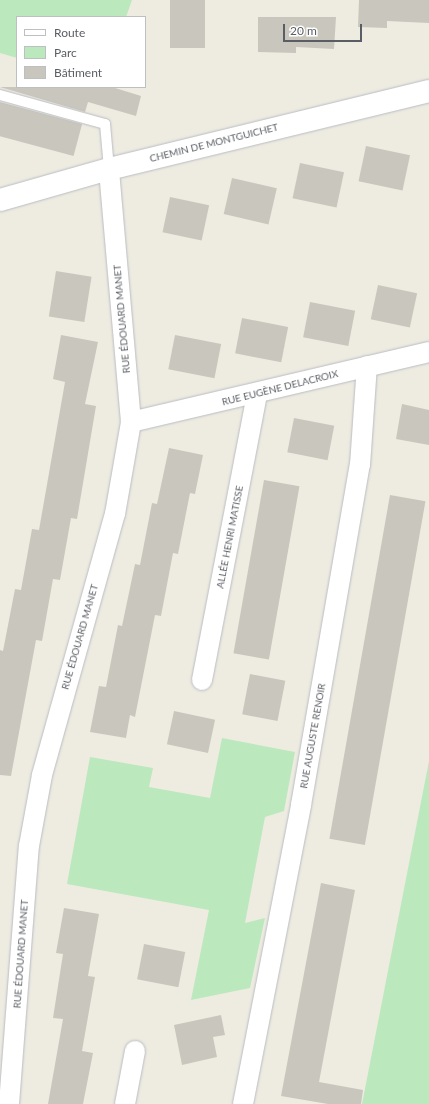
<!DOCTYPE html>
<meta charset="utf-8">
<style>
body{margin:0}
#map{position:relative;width:429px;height:1104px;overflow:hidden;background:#eeece1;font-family:Lato,sans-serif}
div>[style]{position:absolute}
.green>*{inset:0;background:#bce8bd}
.building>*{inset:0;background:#c9c6be;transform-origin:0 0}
.roads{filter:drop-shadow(0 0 1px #b9bcc2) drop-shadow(0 0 1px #b9bcc2)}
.lane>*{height:10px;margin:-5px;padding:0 5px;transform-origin:5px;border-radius:5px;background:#fff}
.street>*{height:20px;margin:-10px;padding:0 10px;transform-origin:10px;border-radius:10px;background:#fff}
.secondary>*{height:22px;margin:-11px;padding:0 11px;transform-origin:11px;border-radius:11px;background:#fff}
span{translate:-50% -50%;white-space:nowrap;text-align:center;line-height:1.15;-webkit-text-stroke:3px #fff;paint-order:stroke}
.street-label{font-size:10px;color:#5a5e64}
.legend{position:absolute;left:16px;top:16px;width:130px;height:72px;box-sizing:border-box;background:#fff;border:1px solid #bdbfc1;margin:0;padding:5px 7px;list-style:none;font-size:12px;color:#5a5e64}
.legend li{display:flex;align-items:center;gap:8px;height:20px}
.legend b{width:20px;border:1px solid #bdbfc1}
.scale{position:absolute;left:283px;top:24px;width:79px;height:18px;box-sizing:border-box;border:2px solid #5a5e64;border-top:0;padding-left:5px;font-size:12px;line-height:14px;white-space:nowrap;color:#5a5e64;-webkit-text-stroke:3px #fff;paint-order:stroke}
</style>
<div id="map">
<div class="green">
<div style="clip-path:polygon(0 0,132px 0,126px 17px,17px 17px,17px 58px,0 53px)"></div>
<div style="clip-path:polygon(222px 738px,295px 752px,284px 811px,265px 817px,245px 923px,265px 918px,250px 988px,191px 1000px,209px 910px,67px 884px,90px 757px,153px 768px,149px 787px,210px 798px)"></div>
<div style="clip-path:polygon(429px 761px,429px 1104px,362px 1104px)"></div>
</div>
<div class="building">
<div style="left:170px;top:0;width:35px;height:48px"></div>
<div style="clip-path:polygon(359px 0,429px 0,429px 23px,387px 21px,387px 28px,358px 27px)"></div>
<div style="clip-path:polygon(258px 17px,336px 17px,334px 49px,296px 47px,296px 53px,258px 52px)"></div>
<div style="clip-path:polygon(0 87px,112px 87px,141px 96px,136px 116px,88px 102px,85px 112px)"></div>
<div style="left:0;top:102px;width:85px;height:33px;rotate:15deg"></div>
<div style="left:366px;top:146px;width:45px;height:36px;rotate:12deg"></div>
<div style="left:300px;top:163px;width:45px;height:36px;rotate:12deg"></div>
<div style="left:232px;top:178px;width:46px;height:37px;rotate:13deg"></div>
<div style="left:170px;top:197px;width:40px;height:36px;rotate:12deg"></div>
<div style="left:56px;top:271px;width:36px;height:46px;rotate:9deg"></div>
<div style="left:378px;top:285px;width:40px;height:35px;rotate:12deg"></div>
<div style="left:310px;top:302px;width:46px;height:36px;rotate:11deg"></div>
<div style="left:242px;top:318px;width:47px;height:36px;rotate:11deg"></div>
<div style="clip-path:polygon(61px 335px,98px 342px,85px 404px,96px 406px,77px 519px,71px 518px,60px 580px,53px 579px,42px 641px,36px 640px,11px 776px,0 775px,0 650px,3px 651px,15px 589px,21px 590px,32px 529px,39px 530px,65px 382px,53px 379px)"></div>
<div style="left:175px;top:335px;width:47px;height:35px;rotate:11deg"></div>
<div style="clip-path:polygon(402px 404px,429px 410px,429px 445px,396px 439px)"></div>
<div style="left:294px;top:418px;width:41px;height:35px;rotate:11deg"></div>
<div style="clip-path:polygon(169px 448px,203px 455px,195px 494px,190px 493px,178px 554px,173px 553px,161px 616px,155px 615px,135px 717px,130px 715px,126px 738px,90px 732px,99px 686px,106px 687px,118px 625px,122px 626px,135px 564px,140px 565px,152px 503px,157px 504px)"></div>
<div style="left:264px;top:480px;width:36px;height:176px;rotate:10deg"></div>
<div style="left:390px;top:495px;width:36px;height:349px;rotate:10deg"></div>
<div style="left:250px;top:674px;width:36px;height:41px;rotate:11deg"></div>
<div style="left:174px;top:711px;width:42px;height:34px;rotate:12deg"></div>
<div style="clip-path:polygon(321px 883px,355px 890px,319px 1082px,363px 1090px,361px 1104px,328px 1104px,281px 1096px)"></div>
<div style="clip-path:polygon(64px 908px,99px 914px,88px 976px,95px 977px,82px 1051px,93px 1053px,83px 1104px,48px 1104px,63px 1019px,53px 1018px,63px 954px,56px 953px)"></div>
<div style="left:144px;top:944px;width:42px;height:36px;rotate:11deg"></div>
<div style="clip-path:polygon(221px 1015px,225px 1035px,213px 1037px,217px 1057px,182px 1065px,174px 1025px)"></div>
</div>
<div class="roads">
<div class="lane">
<div style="left:0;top:95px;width:109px;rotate:15.4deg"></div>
<div style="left:105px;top:124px;width:45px;rotate:84.9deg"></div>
</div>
<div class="street">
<div style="left:131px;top:422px;width:306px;rotate:-13.2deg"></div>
<div style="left:202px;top:680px;width:290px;rotate:-79.1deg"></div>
<div style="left:9px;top:1104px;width:259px;rotate:-85.6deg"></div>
<div style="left:29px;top:846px;width:72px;rotate:-79.6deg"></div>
<div style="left:42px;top:775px;width:271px;rotate:-74.4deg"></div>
<div style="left:115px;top:514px;width:93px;rotate:-80.1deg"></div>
<div style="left:131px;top:422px;width:254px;rotate:-95deg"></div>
<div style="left:125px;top:1104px;width:54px;rotate:-79.3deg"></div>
<div style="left:243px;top:1104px;width:305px;rotate:-79deg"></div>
<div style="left:301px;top:805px;width:345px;rotate:-80.2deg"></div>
<div style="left:360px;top:465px;width:99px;rotate:-86deg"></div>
</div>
<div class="secondary">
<div style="left:0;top:200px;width:113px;rotate:-15.9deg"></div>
<div style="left:109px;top:169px;width:329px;rotate:-13.7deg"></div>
</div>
</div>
<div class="street-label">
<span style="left:214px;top:143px;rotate:-14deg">CHEMIN DE MONTGUICHET</span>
<span style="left:122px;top:319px;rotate:-95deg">RUE ÉDOUARD MANET</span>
<span style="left:280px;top:388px;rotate:-14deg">RUE EUGÈNE DELACROIX</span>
<span style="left:230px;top:537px;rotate:-79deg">ALLÉE HENRI MATISSE</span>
<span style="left:80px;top:637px;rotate:-74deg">RUE ÉDOUARD MANET</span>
<span style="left:313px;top:736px;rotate:-80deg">RUE AUGUSTE RENOIR</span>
<span style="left:21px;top:954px;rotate:-86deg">RUE ÉDOUARD MANET</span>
</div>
<ul class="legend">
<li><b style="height:5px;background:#fff"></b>Route</li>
<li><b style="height:11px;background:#bce8bd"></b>Parc</li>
<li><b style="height:11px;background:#c9c6be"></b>Bâtiment</li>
</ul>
<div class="scale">20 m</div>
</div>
